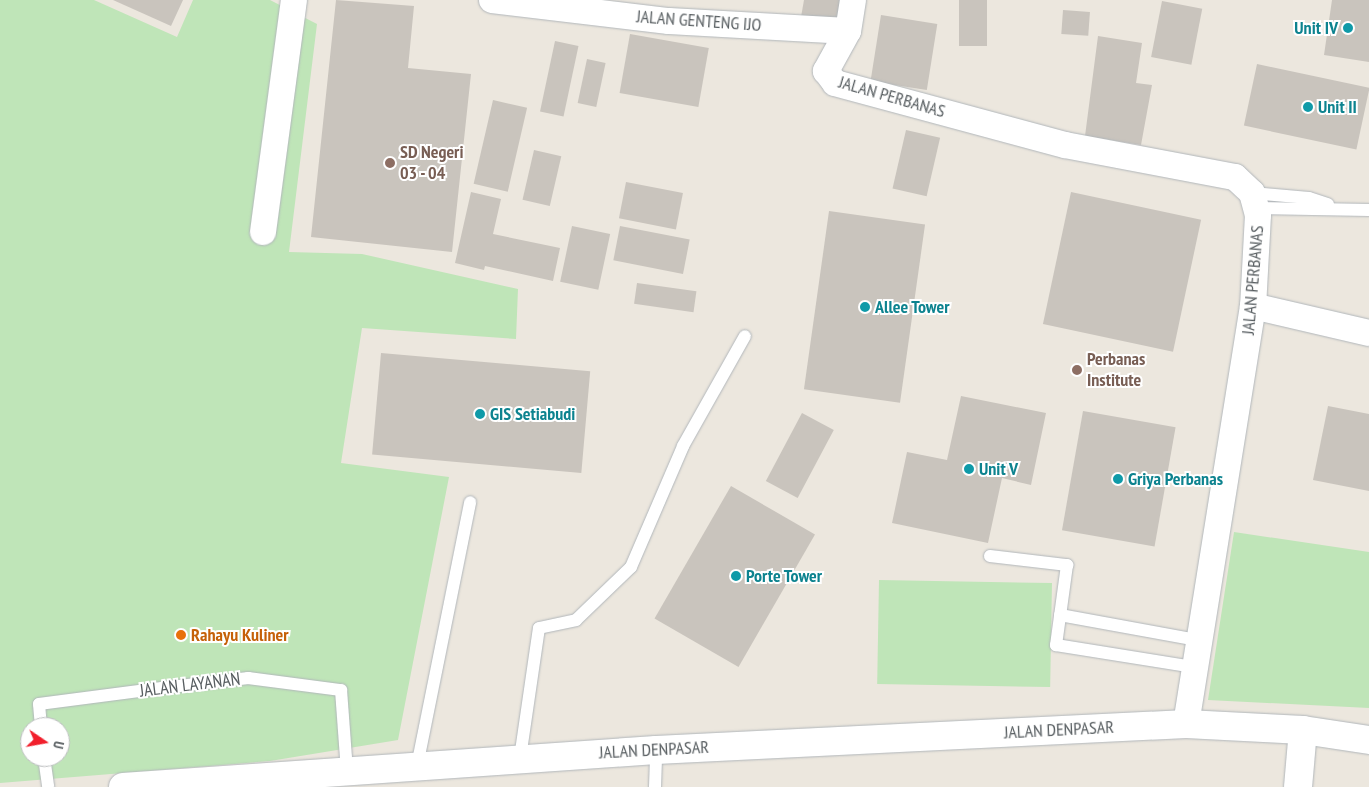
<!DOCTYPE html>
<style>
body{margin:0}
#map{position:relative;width:1369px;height:787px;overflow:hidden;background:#ece7de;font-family:"PT Sans Narrow",sans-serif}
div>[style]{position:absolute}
.green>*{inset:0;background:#bfe5b8;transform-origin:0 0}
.building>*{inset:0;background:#c9c4bd;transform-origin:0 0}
.roads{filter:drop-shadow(0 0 1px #b1b6ba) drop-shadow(0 0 1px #b1b6ba)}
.lane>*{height:12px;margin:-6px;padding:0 6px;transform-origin:6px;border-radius:6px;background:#fff}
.street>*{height:26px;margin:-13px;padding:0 13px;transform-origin:13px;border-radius:13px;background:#fff}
.secondary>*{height:28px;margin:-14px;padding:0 14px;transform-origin:14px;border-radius:14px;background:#fff}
.dots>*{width:14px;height:14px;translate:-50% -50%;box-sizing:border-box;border:2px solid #fff;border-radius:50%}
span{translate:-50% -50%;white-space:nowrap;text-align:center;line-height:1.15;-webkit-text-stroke:4px #fff;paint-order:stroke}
.street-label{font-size:18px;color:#575d60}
.culture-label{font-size:18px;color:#0d838f;font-weight:700}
.right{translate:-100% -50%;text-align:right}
.left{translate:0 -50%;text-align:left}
.education-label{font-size:18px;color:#785e54;font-weight:700}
.food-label{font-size:18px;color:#c56008;font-weight:700}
.north{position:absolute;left:20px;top:717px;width:50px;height:50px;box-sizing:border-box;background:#fff;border:1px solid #bcbebf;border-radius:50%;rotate:102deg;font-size:14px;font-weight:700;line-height:20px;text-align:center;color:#575d60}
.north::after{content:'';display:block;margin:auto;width:18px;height:22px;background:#f11f2c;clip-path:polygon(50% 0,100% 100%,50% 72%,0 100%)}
</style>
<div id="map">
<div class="green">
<div style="clip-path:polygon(evenodd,0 0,94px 0,177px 37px,193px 0,270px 0,317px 24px,289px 252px,362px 254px,518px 289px,516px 339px,362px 328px,341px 463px,449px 477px,398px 740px,270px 761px,0 783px,0 0,30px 727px,60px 727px,60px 757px,30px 757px,30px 727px)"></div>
<div style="clip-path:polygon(1234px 532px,1369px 552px,1369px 708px,1208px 700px)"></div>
<div style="left:879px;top:580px;width:173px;height:104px;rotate:1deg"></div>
</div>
<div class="building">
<div style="clip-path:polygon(113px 0,183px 0,171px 26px)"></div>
<div style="clip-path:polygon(336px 0,414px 6px,408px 68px,471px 74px,452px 252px,311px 237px)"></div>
<div style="clip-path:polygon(804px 0,842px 0,839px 22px,801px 17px)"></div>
<div style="left:959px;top:0;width:28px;height:46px"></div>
<div style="clip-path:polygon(1332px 0,1369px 0,1369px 62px,1324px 55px)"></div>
<div style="left:1162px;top:1px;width:41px;height:57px;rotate:11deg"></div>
<div style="left:1063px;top:10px;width:27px;height:24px;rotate:4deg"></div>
<div style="left:881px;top:15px;width:57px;height:67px;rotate:9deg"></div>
<div style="left:630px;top:34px;width:80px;height:60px;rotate:10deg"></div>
<div style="clip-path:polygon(1098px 36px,1142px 43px,1136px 83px,1152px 85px,1141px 145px,1085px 136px)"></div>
<div style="left:555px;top:41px;width:24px;height:72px;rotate:12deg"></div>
<div style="left:587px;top:59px;width:19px;height:45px;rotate:12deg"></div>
<div style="left:1257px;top:64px;width:115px;height:63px;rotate:12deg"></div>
<div style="left:493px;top:100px;width:35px;height:86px;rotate:13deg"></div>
<div style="left:906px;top:130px;width:35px;height:60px;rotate:13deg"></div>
<div style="left:534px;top:150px;width:28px;height:51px;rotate:13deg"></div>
<div style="left:626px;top:182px;width:58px;height:37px;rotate:11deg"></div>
<div style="clip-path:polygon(471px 192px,501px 199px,493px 234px,560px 248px,553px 281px,485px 266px,484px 270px,455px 263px)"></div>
<div style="left:1071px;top:192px;width:133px;height:135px;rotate:12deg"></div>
<div style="left:829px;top:211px;width:97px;height:180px;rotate:8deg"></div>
<div style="left:572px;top:226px;width:39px;height:57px;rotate:12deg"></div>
<div style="left:620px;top:226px;width:71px;height:35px;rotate:11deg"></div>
<div style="left:637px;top:283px;width:60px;height:21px;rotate:8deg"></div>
<div style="left:381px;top:353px;width:210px;height:102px;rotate:5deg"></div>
<div style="clip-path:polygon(961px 396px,1046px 413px,1031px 485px,1002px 478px,988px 543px,892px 523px,907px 452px,947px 460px)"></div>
<div style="clip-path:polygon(1328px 406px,1369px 414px,1369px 491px,1313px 480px)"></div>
<div style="left:1083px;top:411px;width:94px;height:121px;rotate:10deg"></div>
<div style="left:802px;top:413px;width:36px;height:77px;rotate:28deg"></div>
<div style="left:731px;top:486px;width:97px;height:153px;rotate:30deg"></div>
</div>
<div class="roads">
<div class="lane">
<div style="left:1252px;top:193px;width:57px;rotate:5deg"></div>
<div style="left:1309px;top:198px;width:20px;rotate:18deg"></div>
<div style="left:1257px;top:208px;width:112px;rotate:1deg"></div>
<div style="left:990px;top:556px;width:78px;rotate:6.7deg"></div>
<div style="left:1067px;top:565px;width:81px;rotate:97.8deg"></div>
<div style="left:1056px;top:645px;width:140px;rotate:9.1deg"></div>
<div style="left:1060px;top:615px;width:140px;rotate:10.3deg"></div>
<div style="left:41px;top:727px;width:23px;rotate:-95deg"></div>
<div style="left:39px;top:704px;width:124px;rotate:-7.4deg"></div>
<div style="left:162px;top:688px;width:87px;rotate:-6.6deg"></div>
<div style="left:248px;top:678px;width:94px;rotate:7.4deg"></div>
<div style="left:341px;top:690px;width:81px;rotate:85.8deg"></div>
<div style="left:44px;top:757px;width:30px;rotate:82deg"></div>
<div style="left:520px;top:758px;width:131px;rotate:-81.7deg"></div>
<div style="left:539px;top:628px;width:38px;rotate:-12deg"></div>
<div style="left:576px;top:620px;width:76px;rotate:-43.9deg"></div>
<div style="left:631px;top:567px;width:132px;rotate:-66.7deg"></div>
<div style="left:683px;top:446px;width:126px;rotate:-60.6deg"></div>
<div style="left:417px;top:766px;width:269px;rotate:-78.6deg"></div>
<div style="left:655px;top:787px;width:37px;rotate:-88deg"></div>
</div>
<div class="street">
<div style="left:492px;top:0;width:178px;rotate:6.8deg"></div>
<div style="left:669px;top:21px;width:179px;rotate:3.2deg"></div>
<div style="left:853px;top:0;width:31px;rotate:99deg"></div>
<div style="left:848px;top:31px;width:46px;rotate:118.8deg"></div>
<div style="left:826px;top:71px;width:15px;rotate:53deg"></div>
<div style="left:835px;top:83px;width:238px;rotate:15.1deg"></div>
<div style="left:1065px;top:145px;width:173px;rotate:10.7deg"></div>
<div style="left:1235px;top:177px;width:23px;rotate:43deg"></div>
<div style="left:1252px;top:193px;width:23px;rotate:75deg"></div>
<div style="left:1258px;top:215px;width:91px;rotate:93.1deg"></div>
<div style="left:1253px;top:306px;width:423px;rotate:99.1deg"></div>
<div style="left:263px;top:232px;width:234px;rotate:-82.4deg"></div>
<div style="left:1253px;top:306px;width:119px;rotate:13.1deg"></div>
</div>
<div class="secondary">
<div style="left:123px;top:787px;width:534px;rotate:-3.97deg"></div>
<div style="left:656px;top:750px;width:531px;rotate:-2.81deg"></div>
<div style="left:1186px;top:724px;width:117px;rotate:2.9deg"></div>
<div style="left:1303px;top:730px;width:67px;rotate:8.6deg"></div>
<div style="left:1298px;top:787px;width:57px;rotate:-85deg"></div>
</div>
</div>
<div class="dots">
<div style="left:1348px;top:28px;background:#0f9aa8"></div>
<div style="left:1308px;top:107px;background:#0f9aa8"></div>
<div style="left:390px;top:163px;background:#8d6e63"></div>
<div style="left:865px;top:307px;background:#0f9aa8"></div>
<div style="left:1077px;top:370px;background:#8d6e63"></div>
<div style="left:480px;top:414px;background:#0f9aa8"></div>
<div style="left:969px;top:469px;background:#0f9aa8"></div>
<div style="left:1118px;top:479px;background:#0f9aa8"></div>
<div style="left:736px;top:576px;background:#0f9aa8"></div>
<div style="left:181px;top:635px;background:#e8710a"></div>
</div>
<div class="street-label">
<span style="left:699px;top:21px;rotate:4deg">JALAN GENTENG IJO</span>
<span style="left:892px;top:97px;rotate:16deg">JALAN PERBANAS</span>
<span style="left:1253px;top:280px;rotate:-85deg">JALAN PERBANAS</span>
<span style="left:190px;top:685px;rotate:-7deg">JALAN LAYANAN</span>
<span style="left:1059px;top:730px;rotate:-3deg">JALAN DENPASAR</span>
<span style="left:654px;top:750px;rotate:-3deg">JALAN DENPASAR</span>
</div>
<div class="culture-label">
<span class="right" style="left:1338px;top:28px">Unit IV</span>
<span class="left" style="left:1318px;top:107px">Unit II</span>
<span class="left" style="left:875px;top:307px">Allee Tower</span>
<span class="left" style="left:490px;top:414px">GIS Setiabudi</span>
<span class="left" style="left:979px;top:469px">Unit V</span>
<span class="left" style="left:1128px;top:479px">Griya Perbanas</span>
<span class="left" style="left:746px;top:576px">Porte Tower</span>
</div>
<div class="education-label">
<span class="left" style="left:400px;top:163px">SD Negeri<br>03 - 04</span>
<span class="left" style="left:1087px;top:370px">Perbanas<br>Institute</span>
</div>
<div class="food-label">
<span class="left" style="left:191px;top:635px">Rahayu Kuliner</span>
</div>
<div class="north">U</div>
</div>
